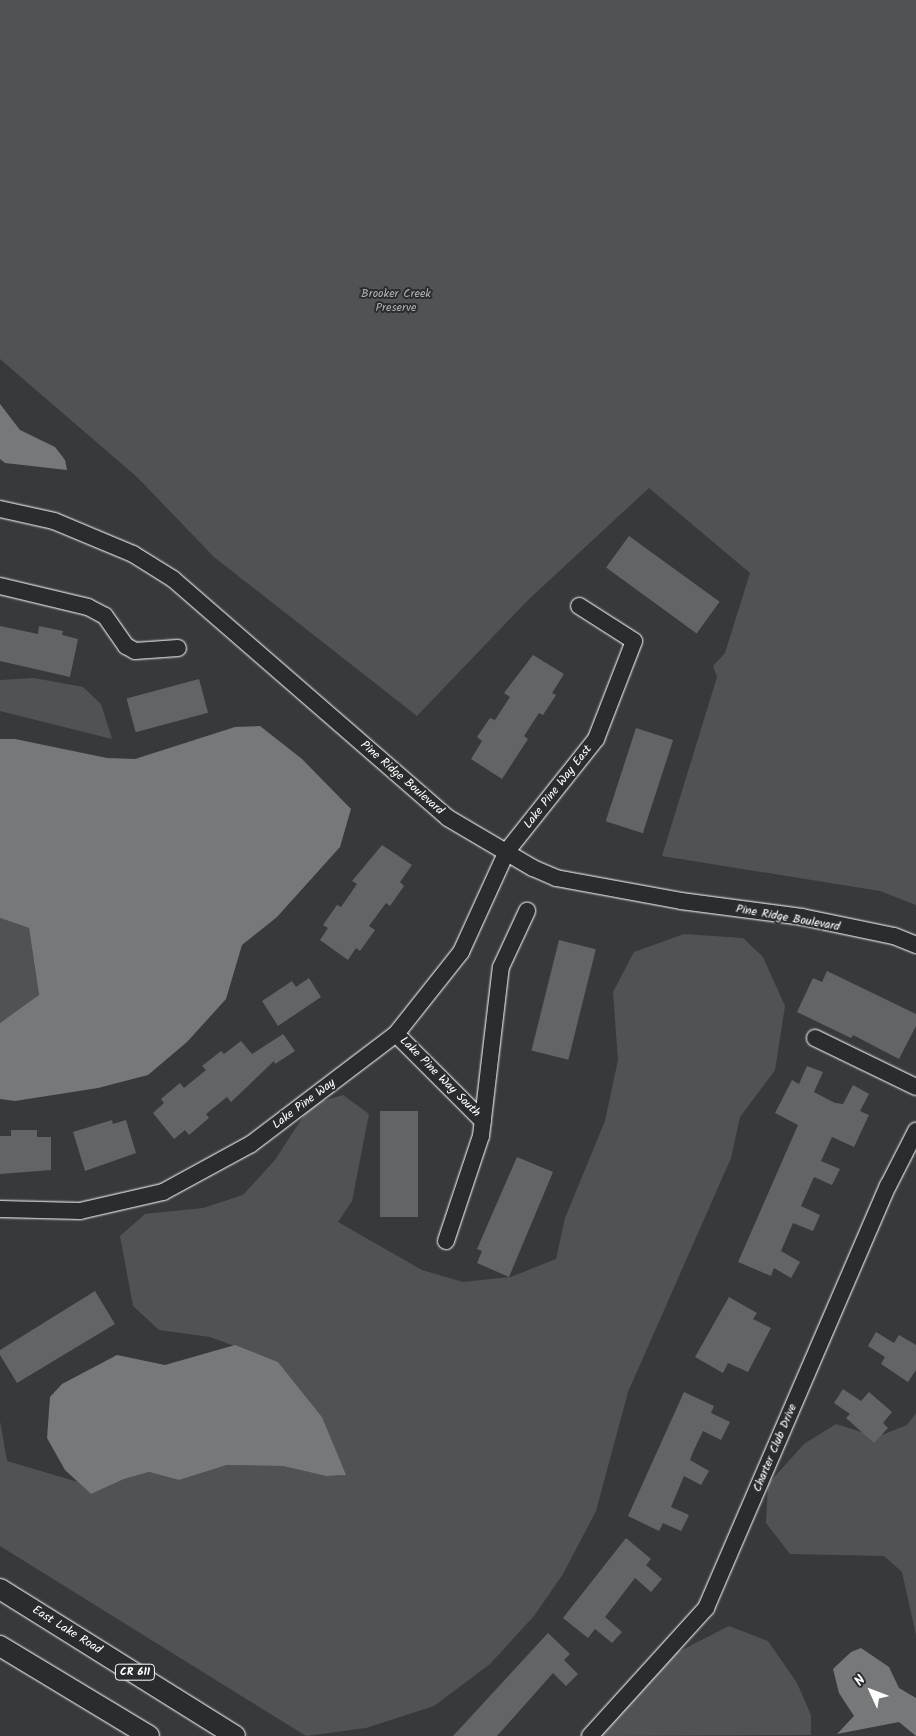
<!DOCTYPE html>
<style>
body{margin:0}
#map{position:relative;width:916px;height:1736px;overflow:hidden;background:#373a3b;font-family:Kalam,sans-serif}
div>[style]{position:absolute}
.green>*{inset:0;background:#505354}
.water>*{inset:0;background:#767879}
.building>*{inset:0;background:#636465;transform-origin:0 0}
.roads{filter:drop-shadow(0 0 1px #fff) drop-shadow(0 0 1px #fff)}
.minor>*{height:16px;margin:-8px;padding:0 8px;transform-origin:8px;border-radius:8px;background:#2a2d2e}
.major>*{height:20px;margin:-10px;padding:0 10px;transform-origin:10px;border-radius:10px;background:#2a2d2e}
span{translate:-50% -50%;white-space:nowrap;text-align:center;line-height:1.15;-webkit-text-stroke:4px #2a2d2e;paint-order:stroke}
.shield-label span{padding:1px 4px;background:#2a2d2e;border:1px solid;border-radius:4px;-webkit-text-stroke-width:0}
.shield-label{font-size:11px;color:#fff;font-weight:700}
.park-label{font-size:12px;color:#b0b2b2}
.street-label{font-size:12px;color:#fff}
.north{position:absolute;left:846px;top:1666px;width:50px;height:50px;-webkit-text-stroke:4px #2a2d2e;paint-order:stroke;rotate:313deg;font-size:14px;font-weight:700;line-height:20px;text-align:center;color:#fff}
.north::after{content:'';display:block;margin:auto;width:18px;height:22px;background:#fff;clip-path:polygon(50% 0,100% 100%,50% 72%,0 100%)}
</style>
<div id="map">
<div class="green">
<div style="clip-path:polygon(0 0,916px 0,916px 905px,880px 891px,662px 856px,717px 677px,713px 666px,725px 653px,750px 573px,649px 488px,528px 600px,417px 716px,214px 557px,137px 477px,0 359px)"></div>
<div style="clip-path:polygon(34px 678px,83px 687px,101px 704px,112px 739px,0 711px,0 680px)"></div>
<div style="clip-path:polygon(0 918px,29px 928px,39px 996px,0 1023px)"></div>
<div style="clip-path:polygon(684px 934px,743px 938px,763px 957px,785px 1006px,775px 1070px,740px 1117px,731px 1158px,628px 1392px,596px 1511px,563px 1574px,534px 1616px,490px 1664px,434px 1706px,366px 1728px,306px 1736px,0 1546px,0 1421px,7px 1461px,78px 1482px,91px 1494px,124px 1479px,149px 1472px,179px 1480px,227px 1465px,283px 1466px,326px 1476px,345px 1475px,322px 1417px,278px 1362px,210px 1337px,159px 1330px,133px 1306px,120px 1236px,145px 1214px,203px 1208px,243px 1195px,275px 1160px,306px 1112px,319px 1102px,343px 1095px,369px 1114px,352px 1201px,338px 1222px,422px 1270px,463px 1282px,511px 1277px,556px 1259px,565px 1218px,605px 1121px,618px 1060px,613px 992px,634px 952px)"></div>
<div style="clip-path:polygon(916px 1413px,916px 1635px,902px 1572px,884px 1556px,790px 1554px,766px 1523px,768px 1484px,804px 1444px,836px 1424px,877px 1437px,907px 1425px)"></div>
<div style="clip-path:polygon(729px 1626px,768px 1641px,797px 1683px,811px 1715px,811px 1735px,601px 1736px,676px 1653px)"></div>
</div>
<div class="water">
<div style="clip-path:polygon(0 404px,20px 430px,55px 447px,65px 460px,67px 470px,5px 463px,0 459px)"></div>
<div style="clip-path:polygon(260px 726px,302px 759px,351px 809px,340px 847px,277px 917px,242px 945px,226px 999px,187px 1042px,148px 1075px,98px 1088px,15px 1101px,0 1099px,0 1023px,39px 995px,29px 928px,0 918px,0 739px,15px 739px,107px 758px,135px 759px,235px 727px)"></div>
<div style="clip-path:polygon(235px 1345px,278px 1362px,322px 1417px,346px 1475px,326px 1476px,283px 1466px,227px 1465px,179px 1480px,149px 1472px,124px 1479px,91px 1494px,65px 1470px,47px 1438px,50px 1397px,62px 1384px,117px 1355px,165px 1365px)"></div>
<div style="clip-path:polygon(861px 1648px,889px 1667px,899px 1688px,916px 1698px,916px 1736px,899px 1722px,837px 1734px,854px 1716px,839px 1693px,833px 1669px,851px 1652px)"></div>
</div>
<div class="building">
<div style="left:629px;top:536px;width:112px;height:39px;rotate:36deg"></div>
<div style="clip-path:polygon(0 626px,38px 634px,39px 626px,63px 631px,62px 635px,78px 639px,70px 677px,0 661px)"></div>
<div style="clip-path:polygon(533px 655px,564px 674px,552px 693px,556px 695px,543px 715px,539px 713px,524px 736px,528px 739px,502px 779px,471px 759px,482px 741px,477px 737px,490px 718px,495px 720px,510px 697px,504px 693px)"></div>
<div style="left:199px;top:679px;width:35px;height:75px;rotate:75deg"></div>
<div style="left:636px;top:728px;width:39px;height:98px;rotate:18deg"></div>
<div style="clip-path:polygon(382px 845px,412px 865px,400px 882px,404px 886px,390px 906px,386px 903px,369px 926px,375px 930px,360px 951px,356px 948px,348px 960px,320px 940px,328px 928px,323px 925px,337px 905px,341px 907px,357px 884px,352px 881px)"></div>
<div style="left:559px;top:940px;width:38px;height:114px;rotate:14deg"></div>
<div style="clip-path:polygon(827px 971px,916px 1014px,916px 1026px,899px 1059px,853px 1035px,851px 1038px,797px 1012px,813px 978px,822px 982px)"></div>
<div style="clip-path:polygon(309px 978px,321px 997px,278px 1026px,262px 1001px,292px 981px,296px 987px)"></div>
<div style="clip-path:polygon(283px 1034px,295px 1051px,275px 1064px,274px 1061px,231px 1102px,227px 1097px,206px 1114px,209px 1118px,189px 1135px,185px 1130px,174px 1139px,153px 1113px,164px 1103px,161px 1099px,180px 1083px,184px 1088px,206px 1070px,202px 1066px,221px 1051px,224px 1054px,241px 1041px,252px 1054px)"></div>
<div style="clip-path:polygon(807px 1066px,823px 1072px,814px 1092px,835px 1103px,843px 1104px,853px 1085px,869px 1094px,860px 1111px,869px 1115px,854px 1147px,832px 1137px,821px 1161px,840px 1169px,832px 1185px,814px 1177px,801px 1206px,820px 1215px,813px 1231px,793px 1223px,781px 1251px,800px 1262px,791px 1278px,774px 1268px,771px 1276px,738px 1262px,798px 1125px,775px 1113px,792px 1080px,799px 1084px)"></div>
<div style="left:380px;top:1111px;width:38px;height:106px"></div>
<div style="clip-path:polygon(112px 1120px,113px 1124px,126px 1120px,136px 1153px,85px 1171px,73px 1132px)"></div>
<div style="clip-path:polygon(11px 1130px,37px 1130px,37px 1137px,51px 1137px,51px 1170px,0 1174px,0 1136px,11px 1136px)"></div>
<div style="clip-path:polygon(517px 1157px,553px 1172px,509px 1277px,477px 1263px,482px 1251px,477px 1249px)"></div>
<div style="clip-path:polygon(95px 1291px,115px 1324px,17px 1383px,0 1355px,0 1350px)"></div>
<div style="clip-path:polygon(729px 1297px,757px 1313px,753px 1319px,771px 1328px,748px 1372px,728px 1363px,723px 1373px,695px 1357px)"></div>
<div style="clip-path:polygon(876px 1332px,894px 1343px,899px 1335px,916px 1345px,916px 1370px,908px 1382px,881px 1364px,885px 1357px,868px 1346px)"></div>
<div style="clip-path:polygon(843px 1389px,861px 1401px,869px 1392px,892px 1412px,883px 1423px,888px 1428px,874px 1443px,846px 1418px,850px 1414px,834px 1403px)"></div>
<div style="clip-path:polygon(684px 1392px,714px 1406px,711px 1413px,730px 1422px,721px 1440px,703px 1431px,693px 1452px,690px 1460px,709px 1471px,701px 1485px,684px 1476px,671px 1507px,689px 1515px,681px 1531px,663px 1523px,659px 1531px,628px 1516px)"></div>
<div style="clip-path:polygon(626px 1538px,651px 1559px,646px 1565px,662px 1579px,651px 1592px,635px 1578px,605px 1617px,622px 1632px,612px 1643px,595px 1629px,588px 1638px,563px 1618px)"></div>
<div style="clip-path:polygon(548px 1633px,570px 1654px,564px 1660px,578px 1674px,566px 1686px,553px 1673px,497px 1736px,453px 1736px)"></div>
</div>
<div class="roads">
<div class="minor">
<div style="left:0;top:509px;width:55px;rotate:12.5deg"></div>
<div style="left:54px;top:521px;width:86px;rotate:22.7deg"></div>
<div style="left:133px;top:554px;width:47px;rotate:32deg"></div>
<div style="left:173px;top:579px;width:364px;rotate:41deg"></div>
<div style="left:448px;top:818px;width:99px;rotate:30.5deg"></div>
<div style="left:533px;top:868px;width:25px;rotate:23deg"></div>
<div style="left:556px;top:878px;width:127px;rotate:10.4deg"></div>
<div style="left:681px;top:901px;width:122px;rotate:7.5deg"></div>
<div style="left:802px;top:917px;width:94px;rotate:11.7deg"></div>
<div style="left:894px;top:936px;width:24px;rotate:22deg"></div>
<div style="left:0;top:586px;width:90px;rotate:13.4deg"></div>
<div style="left:88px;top:607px;width:19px;rotate:28deg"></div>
<div style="left:105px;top:616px;width:37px;rotate:55deg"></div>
<div style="left:126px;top:646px;width:10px;rotate:29deg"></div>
<div style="left:135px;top:651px;width:43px;rotate:-4deg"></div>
<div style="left:396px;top:1034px;width:123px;rotate:45deg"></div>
<div style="left:815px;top:1038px;width:112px;rotate:25.9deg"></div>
<div style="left:0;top:1209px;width:80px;rotate:1.4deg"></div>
<div style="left:80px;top:1211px;width:85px;rotate:-12.9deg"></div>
<div style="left:163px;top:1192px;width:100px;rotate:-28.6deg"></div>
<div style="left:251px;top:1144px;width:182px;rotate:-37.2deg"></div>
<div style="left:396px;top:1034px;width:105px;rotate:-51.6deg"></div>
<div style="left:461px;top:952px;width:111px;rotate:-65.5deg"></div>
<div style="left:507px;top:851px;width:143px;rotate:-51.5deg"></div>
<div style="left:596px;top:739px;width:105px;rotate:-68.8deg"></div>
<div style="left:634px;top:641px;width:65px;rotate:-147.5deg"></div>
<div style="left:446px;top:1241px;width:111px;rotate:-71.6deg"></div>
<div style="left:481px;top:1136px;width:170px;rotate:-83.3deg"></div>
<div style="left:501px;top:967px;width:62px;rotate:-65.1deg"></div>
<div style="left:590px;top:1736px;width:173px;rotate:-47.8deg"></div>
<div style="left:706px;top:1608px;width:460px;rotate:-66.7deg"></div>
<div style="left:888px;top:1186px;width:62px;rotate:-63deg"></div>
</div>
<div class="major">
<div style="left:0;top:1589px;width:277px;rotate:32deg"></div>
<div style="left:0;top:1646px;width:174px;rotate:31.1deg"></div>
</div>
</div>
<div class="shield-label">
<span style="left:135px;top:1672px">CR 611</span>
</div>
<div class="park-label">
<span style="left:396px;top:301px">Brooker Creek<br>Preserve</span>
</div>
<div class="street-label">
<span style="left:402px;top:778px;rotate:41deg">Pine Ridge Boulevard</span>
<span style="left:558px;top:787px;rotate:-52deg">Lake Pine Way East</span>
<span style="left:788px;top:918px;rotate:10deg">Pine Ridge Boulevard</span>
<span style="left:440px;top:1077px;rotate:45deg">Lake Pine Way South</span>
<span style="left:304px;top:1104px;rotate:-37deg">Lake Pine Way</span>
<span style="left:775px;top:1448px;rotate:-67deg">Charter Club Drive</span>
<span style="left:67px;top:1630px;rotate:32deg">East Lake Road</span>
</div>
<div class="north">N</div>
</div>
